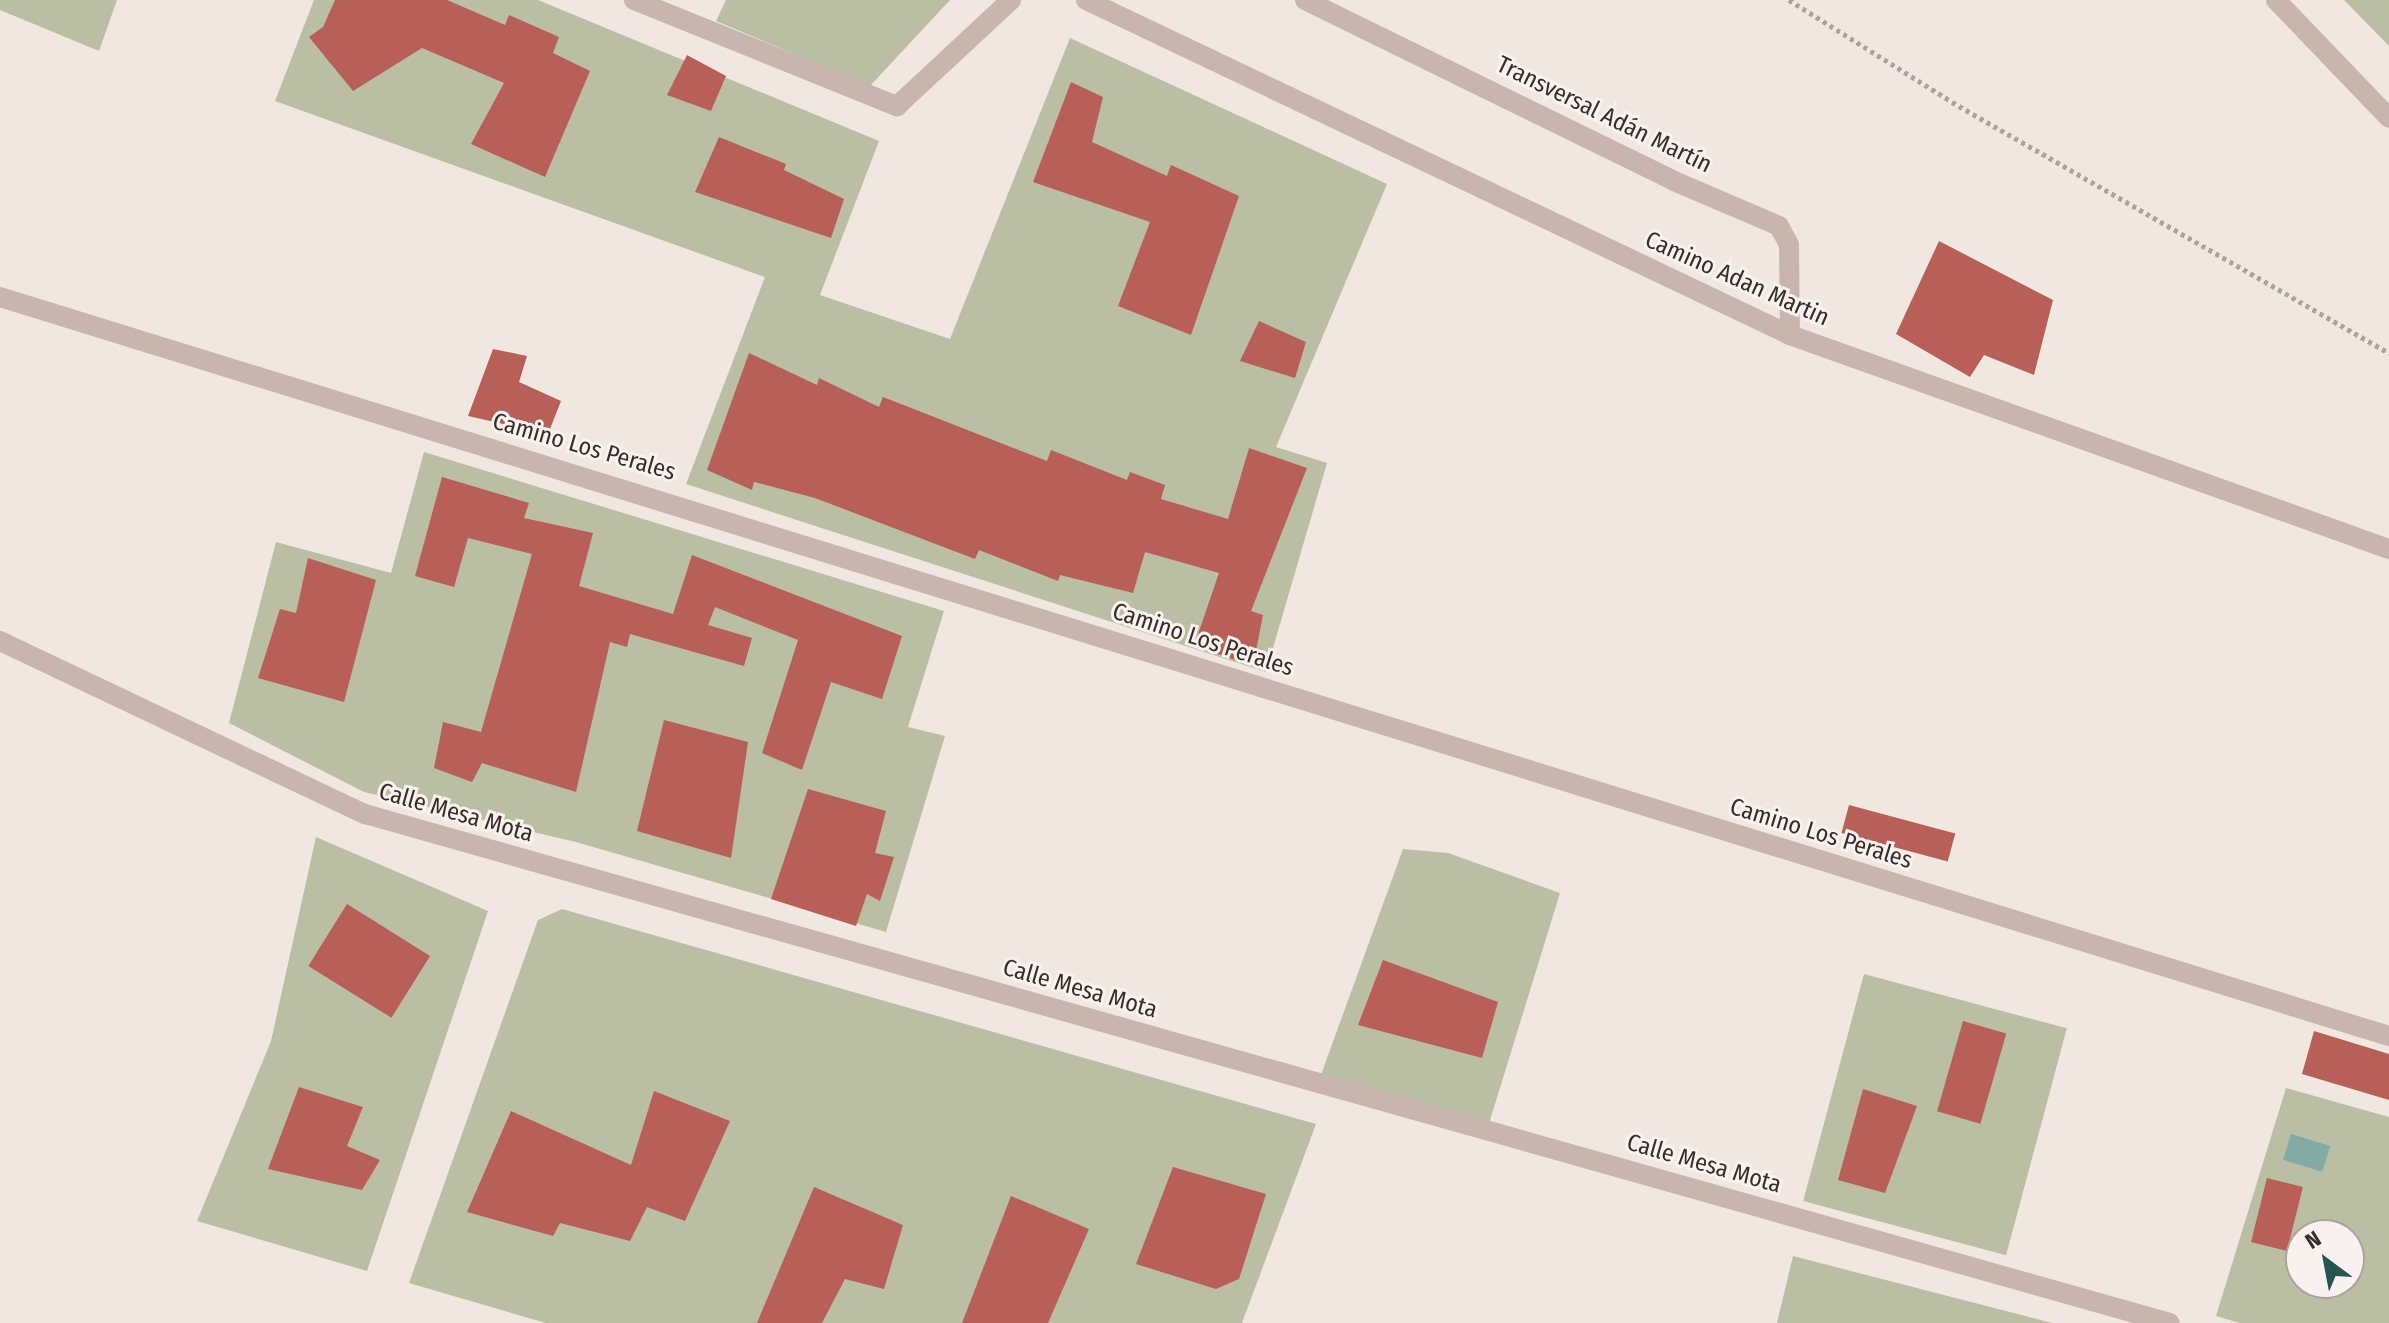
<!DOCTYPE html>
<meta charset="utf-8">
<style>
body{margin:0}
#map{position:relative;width:2389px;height:1323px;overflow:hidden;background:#f1e7e1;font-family:"Fira Sans Condensed",sans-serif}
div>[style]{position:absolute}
.green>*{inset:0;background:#babea2;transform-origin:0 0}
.water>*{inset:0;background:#83aba6;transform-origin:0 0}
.building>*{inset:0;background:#b85f58;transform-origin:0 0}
.path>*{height:5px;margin-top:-2.5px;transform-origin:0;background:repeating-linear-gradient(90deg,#b3a098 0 4px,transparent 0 8px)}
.lane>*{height:20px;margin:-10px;padding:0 10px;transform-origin:10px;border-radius:10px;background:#c8b6ae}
.street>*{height:20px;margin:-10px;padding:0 10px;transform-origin:10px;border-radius:10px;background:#c8b6ae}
span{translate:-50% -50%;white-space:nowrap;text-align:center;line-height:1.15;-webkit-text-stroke:6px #f9f1ed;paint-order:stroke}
.street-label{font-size:24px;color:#372d2b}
.north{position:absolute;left:2285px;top:1219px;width:80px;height:80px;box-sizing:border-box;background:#f9f1ed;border:2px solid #aba39f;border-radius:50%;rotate:328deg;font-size:22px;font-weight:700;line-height:32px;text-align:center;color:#372d2b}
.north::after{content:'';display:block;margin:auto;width:28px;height:36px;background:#265450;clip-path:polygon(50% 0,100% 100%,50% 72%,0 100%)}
</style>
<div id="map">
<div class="green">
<div style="clip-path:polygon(0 0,117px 0,99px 51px,0 10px)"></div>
<div style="clip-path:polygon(314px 0,538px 0,879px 141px,820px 295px,950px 339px,1070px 38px,1387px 184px,1276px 447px,1327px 463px,1266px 672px,686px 484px,765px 277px,275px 101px)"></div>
<div style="clip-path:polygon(726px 0,950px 0,870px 86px,716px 21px)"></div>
<div style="clip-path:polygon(2344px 0,2389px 0,2389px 46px)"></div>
<div style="clip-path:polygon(424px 452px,944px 611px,908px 727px,945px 736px,886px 932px,576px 842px,364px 792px,229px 723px,276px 542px,391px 573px)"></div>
<div style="clip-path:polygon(316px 837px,488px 911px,367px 1271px,197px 1221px,271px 1041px)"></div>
<div style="clip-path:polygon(1403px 849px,1448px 853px,1560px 893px,1487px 1130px,1318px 1083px)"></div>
<div style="clip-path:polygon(562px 909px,1316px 1124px,1242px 1323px,546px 1323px,409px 1283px,538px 920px)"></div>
<div style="left:1864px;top:974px;width:210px;height:235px;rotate:15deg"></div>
<div style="clip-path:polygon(evenodd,2286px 1088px,2389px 1117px,2389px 1323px,2240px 1323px,2216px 1316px,2286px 1088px,2301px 1235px,2349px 1235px,2349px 1283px,2301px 1283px,2301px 1235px)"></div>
<div style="clip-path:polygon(1793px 1256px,2052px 1323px,1777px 1323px)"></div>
</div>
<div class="water">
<div style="left:2291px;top:1134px;width:41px;height:27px;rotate:17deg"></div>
</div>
<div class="building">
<div style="clip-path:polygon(335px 0,447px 0,505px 25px,509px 15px,559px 37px,553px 53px,590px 71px,545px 177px,471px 144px,504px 83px,422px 48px,353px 91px,309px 37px,323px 27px)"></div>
<div style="clip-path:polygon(687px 55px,726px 76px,711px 111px,667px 95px)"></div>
<div style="clip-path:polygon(1071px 82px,1103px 97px,1092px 142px,1167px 176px,1171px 165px,1239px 196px,1191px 335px,1118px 306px,1150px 222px,1033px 182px)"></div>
<div style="clip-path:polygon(719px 137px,786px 164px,784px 170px,844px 199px,831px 238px,695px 192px)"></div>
<div style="clip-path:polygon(1939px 241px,2053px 300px,2034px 375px,1984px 355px,1970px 377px,1896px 334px)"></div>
<div style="clip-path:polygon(1259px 321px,1306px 342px,1295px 378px,1240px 361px)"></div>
<div style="clip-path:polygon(493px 349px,527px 356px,519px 382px,561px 401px,548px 434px,468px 416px)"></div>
<div style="clip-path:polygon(749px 353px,817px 385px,819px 378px,879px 407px,883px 397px,1047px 461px,1051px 450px,1127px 480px,1130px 472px,1165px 485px,1161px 499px,1228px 519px,1249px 448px,1307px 468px,1251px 611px,1263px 615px,1253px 666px,1194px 646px,1219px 573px,1145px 552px,1133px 593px,1060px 575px,1058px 581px,979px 550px,975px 559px,815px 498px,754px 482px,752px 490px,707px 470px)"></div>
<div style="clip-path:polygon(442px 477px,529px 503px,524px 518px,593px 533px,579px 586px,673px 614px,692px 555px,902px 636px,882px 699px,831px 682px,802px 770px,762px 753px,798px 640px,715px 607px,708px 625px,752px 638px,744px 666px,630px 634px,627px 647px,610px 642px,576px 792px,482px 763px,472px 782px,434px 768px,443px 722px,481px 732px,532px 554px,468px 538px,454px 587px,415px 576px)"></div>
<div style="clip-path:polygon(308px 558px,376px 580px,344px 702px,258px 678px,280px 609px,296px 613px)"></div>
<div style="clip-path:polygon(664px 720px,748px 742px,731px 858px,637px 831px)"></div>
<div style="clip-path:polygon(808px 789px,886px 811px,875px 853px,894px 857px,880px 901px,867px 894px,856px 926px,771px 899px)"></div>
<div style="left:1849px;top:805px;width:110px;height:29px;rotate:15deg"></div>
<div style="left:347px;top:904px;width:98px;height:73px;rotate:32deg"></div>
<div style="clip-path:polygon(1383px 960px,1498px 1002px,1482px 1058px,1358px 1025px)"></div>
<div style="left:1963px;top:1021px;width:45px;height:94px;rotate:16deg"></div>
<div style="clip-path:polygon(2314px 1031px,2389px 1054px,2389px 1100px,2302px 1074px)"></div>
<div style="clip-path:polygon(299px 1087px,363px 1107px,347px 1146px,380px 1160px,362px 1190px,268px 1169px)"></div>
<div style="clip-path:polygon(1863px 1089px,1917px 1106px,1885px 1193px,1838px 1180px)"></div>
<div style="clip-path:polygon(654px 1091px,730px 1121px,685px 1221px,647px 1207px,630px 1241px,560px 1223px,553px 1236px,467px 1212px,511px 1111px,631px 1165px)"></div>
<div style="clip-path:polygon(1173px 1167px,1266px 1194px,1239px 1279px,1216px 1289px,1136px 1264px)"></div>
<div style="left:2267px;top:1178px;width:37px;height:66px;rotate:14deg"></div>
<div style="clip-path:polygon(814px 1187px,903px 1225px,884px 1289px,845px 1279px,822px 1323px,757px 1323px)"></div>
<div style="clip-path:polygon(1011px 1196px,1089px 1229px,1048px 1323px,962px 1323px)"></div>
</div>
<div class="path">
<div style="left:1789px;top:0;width:192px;rotate:32deg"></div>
<div style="left:1952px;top:102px;width:504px;rotate:29.87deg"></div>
</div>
<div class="lane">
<div style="left:1305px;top:0;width:411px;rotate:26.1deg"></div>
<div style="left:1674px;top:181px;width:114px;rotate:23.2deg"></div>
<div style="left:1779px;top:226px;width:21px;rotate:62deg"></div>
<div style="left:1789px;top:245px;width:90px;rotate:89.4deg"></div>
</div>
<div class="street">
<div style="left:634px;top:0;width:284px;rotate:22deg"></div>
<div style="left:897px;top:106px;width:156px;rotate:-42.9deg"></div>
<div style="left:1086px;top:0;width:780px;rotate:25.45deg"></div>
<div style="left:1790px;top:335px;width:636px;rotate:19.66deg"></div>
<div style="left:2276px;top:0;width:163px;rotate:46.2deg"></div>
<div style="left:0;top:297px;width:2501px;rotate:17.19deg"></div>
<div style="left:0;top:641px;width:404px;rotate:25.4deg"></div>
<div style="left:365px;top:814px;width:1875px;rotate:15.75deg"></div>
</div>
<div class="street-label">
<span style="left:1604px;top:115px;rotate:26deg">Transversal Adán Martín</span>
<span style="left:1737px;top:279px;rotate:24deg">Camino Adan Martin</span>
<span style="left:584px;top:447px;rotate:16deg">Camino Los Perales</span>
<span style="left:1203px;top:640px;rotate:18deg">Camino Los Perales</span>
<span style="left:456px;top:813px;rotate:16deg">Calle Mesa Mota</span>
<span style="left:1821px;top:834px;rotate:17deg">Camino Los Perales</span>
<span style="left:1080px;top:989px;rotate:16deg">Calle Mesa Mota</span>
<span style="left:1704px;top:1164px;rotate:16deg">Calle Mesa Mota</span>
</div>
<div class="north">N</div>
</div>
